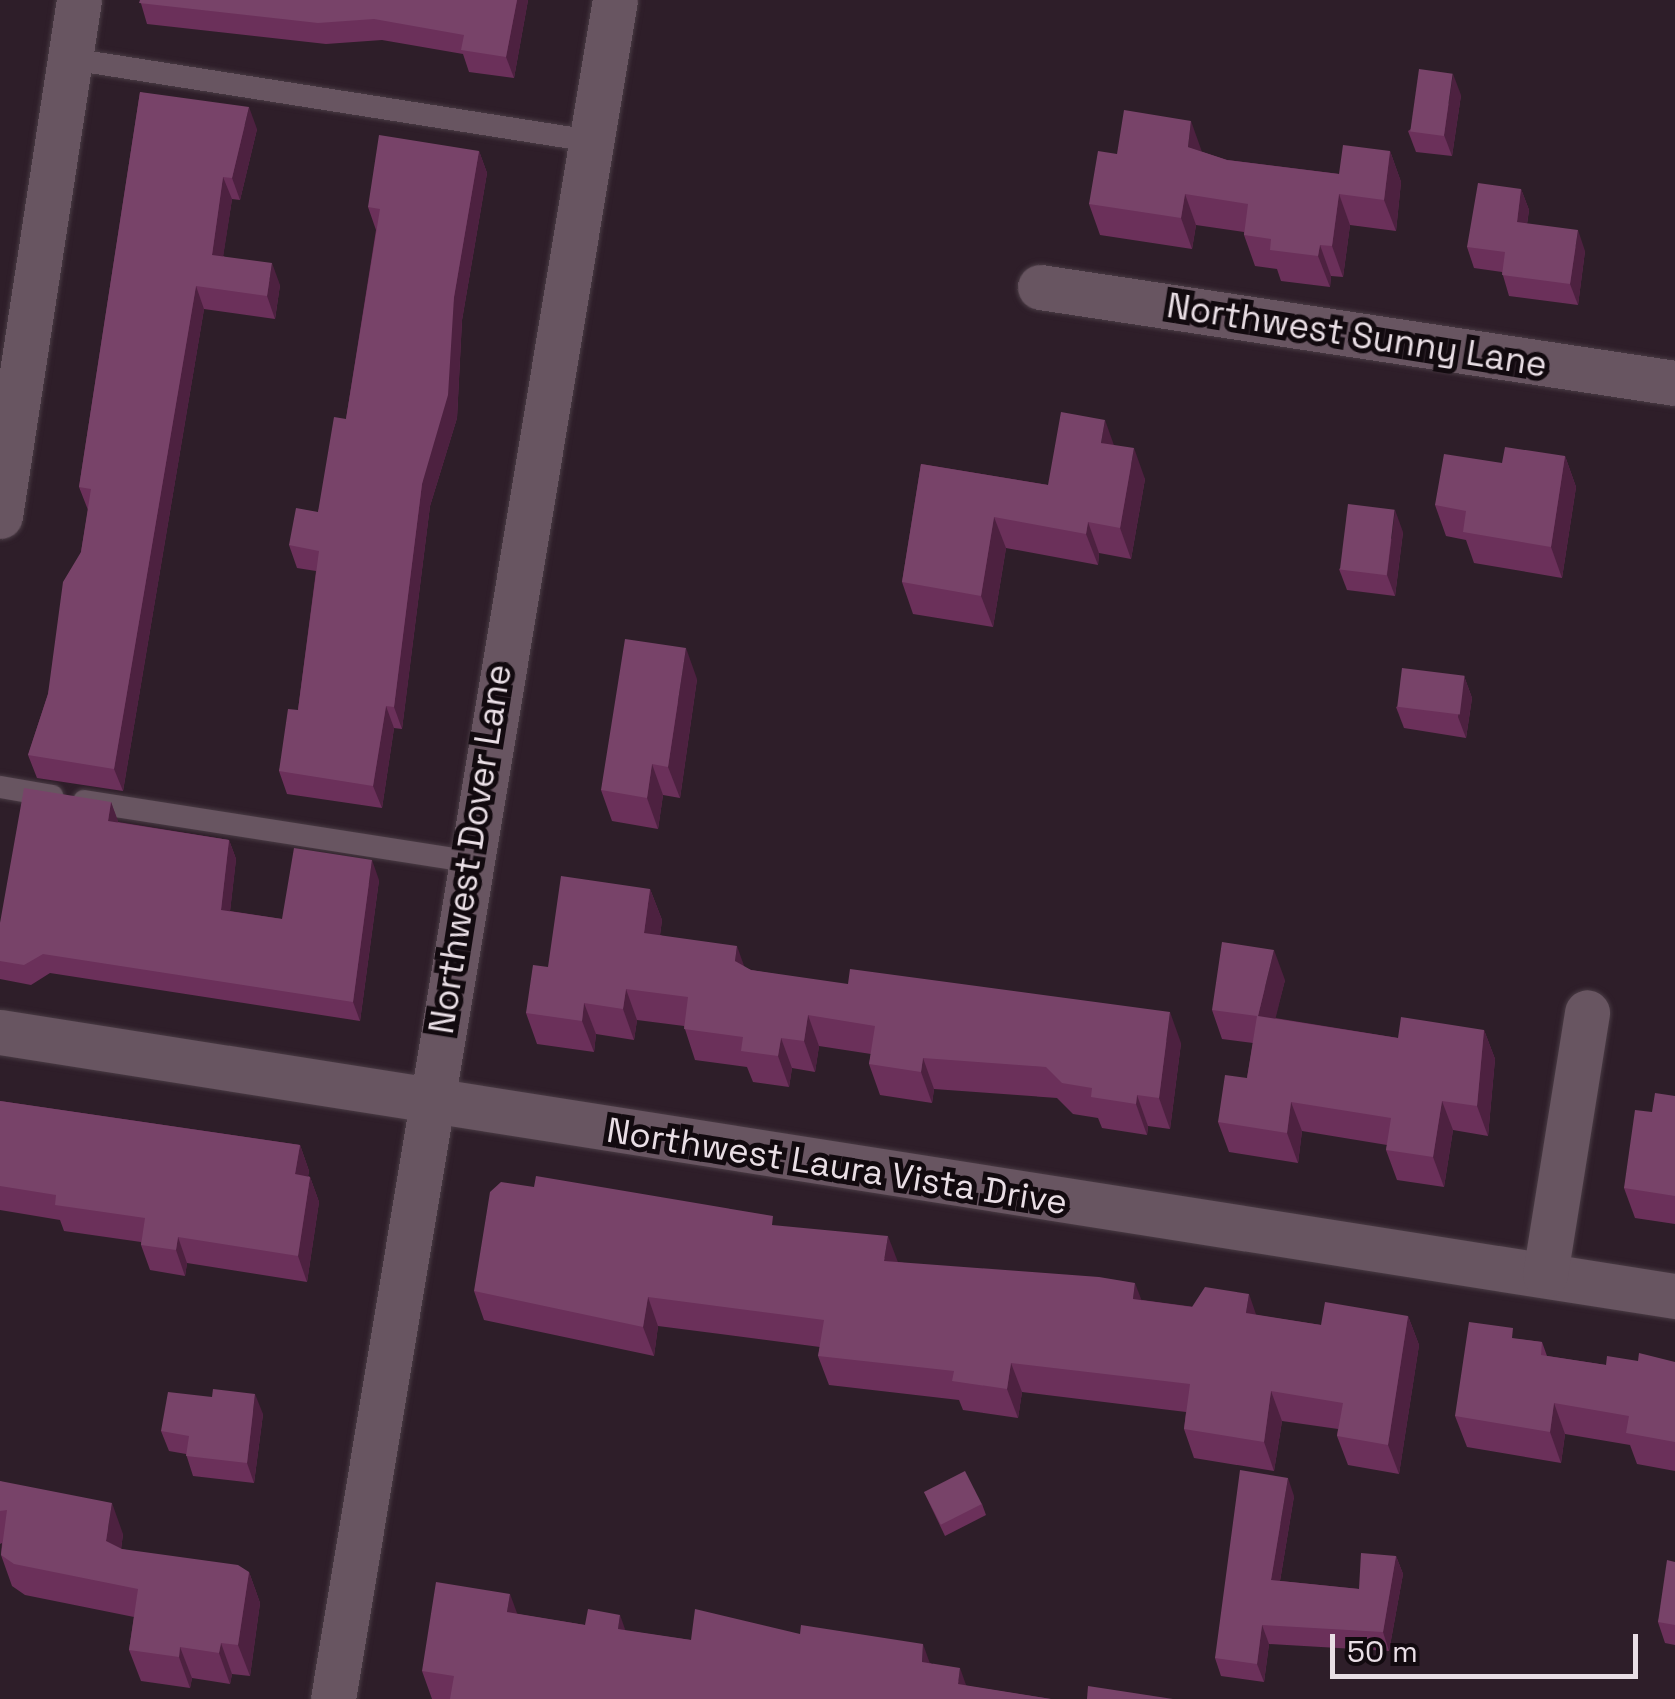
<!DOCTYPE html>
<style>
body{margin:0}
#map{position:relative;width:1675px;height:1699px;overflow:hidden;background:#2e1e29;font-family:"Space Grotesk",sans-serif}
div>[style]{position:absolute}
.roads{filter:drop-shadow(0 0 2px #493b44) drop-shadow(0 0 2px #493b44)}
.service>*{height:22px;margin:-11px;padding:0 11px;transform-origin:11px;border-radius:11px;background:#685561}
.minor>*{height:45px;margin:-22.5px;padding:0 22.5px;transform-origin:22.5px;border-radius:22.5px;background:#685561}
.wall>*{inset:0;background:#6b305a}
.shaded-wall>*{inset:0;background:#4d2140}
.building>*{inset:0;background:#784369;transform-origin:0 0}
span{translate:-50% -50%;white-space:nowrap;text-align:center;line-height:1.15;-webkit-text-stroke:10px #120a0f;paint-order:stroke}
.street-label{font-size:35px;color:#e9dee5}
.scale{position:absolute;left:1330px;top:1634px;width:308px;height:45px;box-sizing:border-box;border:5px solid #e9dee5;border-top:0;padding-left:12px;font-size:30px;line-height:35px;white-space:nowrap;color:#e9dee5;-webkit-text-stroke:8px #120a0f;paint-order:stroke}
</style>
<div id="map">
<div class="roads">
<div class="service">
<div style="left:71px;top:59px;width:526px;rotate:8.96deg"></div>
<div style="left:0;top:787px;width:53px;rotate:9.8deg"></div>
<div style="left:84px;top:801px;width:387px;rotate:8.9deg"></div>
</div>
<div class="minor">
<div style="left:1040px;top:287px;width:642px;rotate:8.6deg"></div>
<div style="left:0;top:516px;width:522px;rotate:-81.3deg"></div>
<div style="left:0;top:1032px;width:1696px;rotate:8.96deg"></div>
<div style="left:1545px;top:1275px;width:266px;rotate:-80.9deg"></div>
<div style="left:333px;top:1699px;width:1722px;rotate:-80.58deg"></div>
</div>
</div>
<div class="wall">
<div style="clip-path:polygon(140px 0,528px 0,514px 78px,469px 72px,463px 54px,382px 40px,326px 44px,147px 24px)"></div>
<div style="clip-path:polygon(140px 92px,257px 129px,240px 200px,232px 199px,223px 256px,280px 285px,275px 319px,204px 309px,123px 791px,37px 778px,28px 755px,48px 694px,81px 552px,88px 510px,79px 487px)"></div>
<div style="clip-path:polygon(1461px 95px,1452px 156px,1416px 152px,1408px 131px)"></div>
<div style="clip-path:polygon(479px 151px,487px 173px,462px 320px,457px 418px,430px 506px,402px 729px,394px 728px,382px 808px,287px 794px,279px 771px,298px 710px,316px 571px,297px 568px,289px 545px,318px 512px,346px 419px,376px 230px,368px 207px)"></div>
<div style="clip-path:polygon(1390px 151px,1401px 182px,1396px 231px,1350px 225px,1343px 277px,1331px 276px,1330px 287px,1281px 281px,1277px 269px,1255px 266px,1244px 235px,1244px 232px,1196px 225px,1192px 249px,1100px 235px,1089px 204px,1117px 154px,1202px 152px,1227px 160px,1339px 174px)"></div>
<div style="clip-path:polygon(1521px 189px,1529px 210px,1527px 224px,1585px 251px,1578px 305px,1509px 296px,1502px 272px,1474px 268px,1467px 247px)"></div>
<div style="clip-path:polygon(1114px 445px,1145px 479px,1131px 559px,1099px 553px,1098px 565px,1006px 548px,993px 627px,913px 614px,902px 582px,921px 464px,1048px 485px)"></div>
<div style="clip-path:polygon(1565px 456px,1576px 487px,1562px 578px,1474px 563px,1466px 540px,1446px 536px,1435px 505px,1502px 463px)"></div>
<div style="clip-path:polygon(1403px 532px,1395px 596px,1347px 590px,1339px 569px)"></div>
<div style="clip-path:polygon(1464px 676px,1472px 698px,1466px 738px,1404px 728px,1396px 707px)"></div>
<div style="clip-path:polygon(697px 679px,680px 798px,663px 795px,658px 829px,612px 821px,601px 790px)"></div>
<div style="clip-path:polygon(111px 802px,118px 822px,229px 840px,236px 859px,230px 911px,282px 919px,379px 880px,360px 1021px,50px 973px,31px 985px,0 979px,0 923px)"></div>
<div style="clip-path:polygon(650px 889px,662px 920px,660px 935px,751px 970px,1181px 1043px,1170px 1129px,1148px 1126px,1147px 1135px,1102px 1128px,1098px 1118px,1073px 1114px,1057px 1098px,934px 1089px,932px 1103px,880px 1095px,869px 1064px,871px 1054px,819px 1046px,815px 1072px,792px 1068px,789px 1087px,753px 1082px,747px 1067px,695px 1060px,684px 1026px,637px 1020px,634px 1040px,596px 1034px,594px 1052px,537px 1044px,526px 1013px,548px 967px)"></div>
<div style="clip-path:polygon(1285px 980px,1275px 1018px,1398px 1038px,1484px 1030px,1495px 1059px,1488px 1136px,1453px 1130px,1444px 1187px,1397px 1180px,1386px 1150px,1387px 1145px,1302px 1131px,1298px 1163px,1229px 1152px,1218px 1122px,1247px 1078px,1253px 1043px,1222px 1039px,1212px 1010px)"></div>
<div style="clip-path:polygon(1675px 1096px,1675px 1224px,1635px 1218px,1624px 1188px,1652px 1112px)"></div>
<div style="clip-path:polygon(0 1101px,300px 1145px,309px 1171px,308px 1176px,310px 1177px,319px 1202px,307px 1282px,187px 1263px,185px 1276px,150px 1270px,141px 1245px,141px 1242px,64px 1231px,60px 1220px,0 1210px)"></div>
<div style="clip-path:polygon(777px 1226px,898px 1262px,1142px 1300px,1256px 1315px,1321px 1325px,1408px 1316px,1419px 1345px,1399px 1474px,1348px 1465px,1337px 1436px,1338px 1429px,1282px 1421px,1274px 1471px,1194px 1458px,1184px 1429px,1186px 1412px,1022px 1392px,1018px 1418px,963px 1410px,959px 1400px,829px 1385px,818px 1356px,820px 1347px,658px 1326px,654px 1356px,484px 1320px,474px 1291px)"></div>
<div style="clip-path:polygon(1517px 1339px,1542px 1342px,1547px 1356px,1606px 1365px,1638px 1361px,1675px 1362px,1675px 1471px,1637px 1464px,1630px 1445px,1565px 1434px,1561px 1463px,1467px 1447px,1455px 1416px)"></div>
<div style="clip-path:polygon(212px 1397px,263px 1414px,254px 1483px,193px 1476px,186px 1454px,169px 1451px,161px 1431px)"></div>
<div style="clip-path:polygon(0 1481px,123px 1534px,121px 1549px,249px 1572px,260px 1603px,250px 1676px,232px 1674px,230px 1684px,192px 1678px,190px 1688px,141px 1681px,129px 1650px,134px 1617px,25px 1595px,12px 1586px,1px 1555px,2px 1543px,0 1544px)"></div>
<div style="clip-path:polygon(924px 1492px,982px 1504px,986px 1515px,945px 1536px)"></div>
<div style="clip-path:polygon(1294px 1496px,1280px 1581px,1359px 1589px,1396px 1556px,1403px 1574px,1389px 1651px,1269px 1644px,1264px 1682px,1221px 1676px,1215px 1658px)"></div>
<div style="clip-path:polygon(1675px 1562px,1675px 1645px,1665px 1643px,1658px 1622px)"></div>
<div style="clip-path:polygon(517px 1614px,585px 1625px,691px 1640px,800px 1634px,930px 1663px,967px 1686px,1051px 1699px,432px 1699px,422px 1671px)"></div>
</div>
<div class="shaded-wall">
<div style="clip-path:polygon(517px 0,528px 0,514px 78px,506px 57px)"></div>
<div style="clip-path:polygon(1453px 74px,1461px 95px,1452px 156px,1444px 135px)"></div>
<div style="clip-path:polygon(249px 107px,257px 129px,240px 200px,232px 178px)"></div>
<div style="clip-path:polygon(1191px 121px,1202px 152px,1188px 147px)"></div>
<div style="clip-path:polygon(479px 151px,487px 173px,462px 320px,457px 418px,430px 506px,402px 729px,394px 707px,422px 484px)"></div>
<div style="clip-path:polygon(1390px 151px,1401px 182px,1396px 231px,1384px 200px)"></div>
<div style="clip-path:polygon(223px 177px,232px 199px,220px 277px,212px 255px)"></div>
<div style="clip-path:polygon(1521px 189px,1529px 210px,1524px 244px,1517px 222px)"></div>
<div style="clip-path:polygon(1185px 194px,1196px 225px,1192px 249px,1181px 218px)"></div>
<div style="clip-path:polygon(1339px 194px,1350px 225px,1343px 277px,1332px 246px)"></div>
<div style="clip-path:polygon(1578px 230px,1585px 251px,1578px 305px,1570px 284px)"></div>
<div style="clip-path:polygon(1320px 245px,1331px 276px,1330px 287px,1318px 256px)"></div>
<div style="clip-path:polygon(272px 263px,280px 285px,275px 319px,267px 296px)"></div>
<div style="clip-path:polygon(196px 286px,204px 309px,123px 791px,114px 769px)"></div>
<div style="clip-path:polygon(1105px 420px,1116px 451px,1101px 443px)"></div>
<div style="clip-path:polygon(1134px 448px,1145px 479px,1131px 559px,1120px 528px)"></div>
<div style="clip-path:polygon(1565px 456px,1576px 487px,1562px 578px,1551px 547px)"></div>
<div style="clip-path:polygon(1395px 510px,1403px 532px,1395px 596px,1387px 575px)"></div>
<div style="clip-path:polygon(994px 517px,1006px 548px,993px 627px,981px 596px)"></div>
<div style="clip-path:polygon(1088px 522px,1099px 553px,1098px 565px,1086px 534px)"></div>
<div style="clip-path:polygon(686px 648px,697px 679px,680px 798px,668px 767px)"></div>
<div style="clip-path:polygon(1464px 676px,1472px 698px,1466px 738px,1458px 717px)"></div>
<div style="clip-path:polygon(386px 706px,394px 728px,382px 808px,373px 786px)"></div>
<div style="clip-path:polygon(652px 764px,663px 795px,658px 829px,647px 798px)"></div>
<div style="clip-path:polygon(111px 802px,118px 821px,115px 840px,108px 821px)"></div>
<div style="clip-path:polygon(229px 840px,236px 859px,228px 929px,221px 910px)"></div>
<div style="clip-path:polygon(372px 860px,379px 880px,360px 1021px,353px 1002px)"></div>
<div style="clip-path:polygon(650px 889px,662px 920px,656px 964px,644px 933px)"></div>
<div style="clip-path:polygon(737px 946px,748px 977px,735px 961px)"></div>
<div style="clip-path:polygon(1274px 950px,1285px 980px,1269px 1045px,1258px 1016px)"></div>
<div style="clip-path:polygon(626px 989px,637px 1020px,634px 1040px,623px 1009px)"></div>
<div style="clip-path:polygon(584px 1003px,596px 1034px,594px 1052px,582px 1021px)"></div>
<div style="clip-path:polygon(1170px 1012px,1181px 1043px,1170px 1129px,1159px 1098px)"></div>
<div style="clip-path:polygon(808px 1015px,819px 1046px,815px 1072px,804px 1041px)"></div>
<div style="clip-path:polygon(1484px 1030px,1495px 1059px,1488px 1136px,1477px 1106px)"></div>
<div style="clip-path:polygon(781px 1038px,792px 1068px,789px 1087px,778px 1056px)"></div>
<div style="clip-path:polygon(923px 1058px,934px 1089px,932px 1103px,921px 1072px)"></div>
<div style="clip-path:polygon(1137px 1095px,1148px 1126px,1147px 1135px,1136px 1104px)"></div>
<div style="clip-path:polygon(1442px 1101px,1453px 1130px,1444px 1187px,1433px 1157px)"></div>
<div style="clip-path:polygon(1291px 1102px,1302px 1131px,1298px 1163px,1287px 1133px)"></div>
<div style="clip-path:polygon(300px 1145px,309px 1171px,304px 1200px,295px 1174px)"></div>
<div style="clip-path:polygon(310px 1177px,319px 1202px,307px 1282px,298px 1256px)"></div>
<div style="clip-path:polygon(888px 1236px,899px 1265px,884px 1261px)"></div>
<div style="clip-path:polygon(178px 1237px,187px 1263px,185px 1276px,176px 1250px)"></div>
<div style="clip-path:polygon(1135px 1283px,1146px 1312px,1133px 1299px)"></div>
<div style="clip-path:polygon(1249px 1294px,1259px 1323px,1246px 1313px)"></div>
<div style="clip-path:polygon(648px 1297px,658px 1326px,654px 1356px,643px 1327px)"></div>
<div style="clip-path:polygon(1408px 1316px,1419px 1345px,1399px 1474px,1388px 1445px)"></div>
<div style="clip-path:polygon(1011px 1363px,1022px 1392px,1018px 1418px,1007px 1389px)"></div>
<div style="clip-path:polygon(1271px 1391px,1282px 1421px,1274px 1471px,1264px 1442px)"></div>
<div style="clip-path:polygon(255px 1394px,263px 1414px,254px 1483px,247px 1463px)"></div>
<div style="clip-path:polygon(1554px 1403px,1565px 1434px,1561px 1463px,1550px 1432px)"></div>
<div style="clip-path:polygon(1288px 1478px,1294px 1496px,1277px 1599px,1271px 1580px)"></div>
<div style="clip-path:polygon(112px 1503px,123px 1534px,118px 1572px,106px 1541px)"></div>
<div style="clip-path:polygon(1396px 1556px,1403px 1574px,1389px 1651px,1383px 1632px)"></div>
<div style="clip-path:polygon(249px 1572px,260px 1603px,250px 1676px,238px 1645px)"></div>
<div style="clip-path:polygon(510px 1594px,521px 1624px,507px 1612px)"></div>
<div style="clip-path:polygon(620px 1615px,631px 1646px,618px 1629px)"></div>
<div style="clip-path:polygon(1262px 1625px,1269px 1644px,1264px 1682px,1257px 1664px)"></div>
<div style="clip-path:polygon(221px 1643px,232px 1674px,230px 1684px,219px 1653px)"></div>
<div style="clip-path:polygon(923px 1644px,934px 1675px,922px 1662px)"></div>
<div style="clip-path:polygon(180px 1647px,192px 1678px,190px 1688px,179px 1657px)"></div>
<div style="clip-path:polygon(960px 1668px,971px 1699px,958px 1684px)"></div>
</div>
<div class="building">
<div style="clip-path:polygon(140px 0,517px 0,506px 57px,461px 50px,464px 35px,374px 19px,318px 23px,139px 3px)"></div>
<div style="left:1419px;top:69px;width:34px;height:63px;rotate:8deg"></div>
<div style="clip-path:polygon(140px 92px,249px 107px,232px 178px,223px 177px,212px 255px,272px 263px,267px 296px,196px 286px,114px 769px,28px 755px,48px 694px,63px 582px,81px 552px,91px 489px,79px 487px)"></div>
<div style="clip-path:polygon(1124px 110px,1191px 121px,1188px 147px,1227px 160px,1339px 174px,1343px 145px,1390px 151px,1384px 200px,1339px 194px,1332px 246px,1320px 245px,1318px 256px,1270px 250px,1271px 239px,1244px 235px,1248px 204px,1185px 194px,1181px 218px,1089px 204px,1098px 151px,1117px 154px)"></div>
<div style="clip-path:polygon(379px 135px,479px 151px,454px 297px,448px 395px,422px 484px,394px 707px,386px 706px,373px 786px,279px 771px,288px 709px,298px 710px,319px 551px,289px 545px,296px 508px,318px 512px,334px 417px,346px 419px,380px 209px,368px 207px)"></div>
<div style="clip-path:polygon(1478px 183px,1521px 189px,1517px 222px,1578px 230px,1570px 284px,1502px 275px,1505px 252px,1467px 247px)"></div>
<div style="clip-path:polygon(1061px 412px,1105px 420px,1101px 443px,1134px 448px,1120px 528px,1088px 522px,1086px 534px,994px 517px,981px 596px,902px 582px,921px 464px,1048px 485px)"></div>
<div style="clip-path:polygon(1505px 447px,1565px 456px,1551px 547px,1463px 532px,1466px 511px,1435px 505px,1444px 454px,1502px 463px)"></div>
<div style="left:1348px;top:504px;width:47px;height:66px;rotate:7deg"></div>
<div style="clip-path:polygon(625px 639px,686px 648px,668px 767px,652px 764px,647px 798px,601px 790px)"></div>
<div style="left:1402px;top:668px;width:63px;height:39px;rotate:7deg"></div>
<div style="clip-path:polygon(24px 788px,111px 802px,108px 821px,229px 840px,221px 910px,282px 919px,294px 848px,372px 860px,353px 1002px,43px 954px,24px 965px,0 961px,0 923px)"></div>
<div style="clip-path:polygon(561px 876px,650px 889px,644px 933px,737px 946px,735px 961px,751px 970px,848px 984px,850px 969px,1170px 1012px,1159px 1098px,1137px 1095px,1136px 1104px,1091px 1097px,1092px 1088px,1062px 1083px,1046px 1067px,923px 1058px,921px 1072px,869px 1064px,875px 1026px,808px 1015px,804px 1041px,781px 1038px,778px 1056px,741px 1051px,743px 1037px,684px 1029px,688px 997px,626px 989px,623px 1009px,584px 1003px,582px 1021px,526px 1013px,533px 965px,548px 967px)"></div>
<div style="clip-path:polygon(1222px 942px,1274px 950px,1258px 1016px,1398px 1038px,1401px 1017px,1484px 1030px,1477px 1106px,1442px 1101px,1433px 1157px,1386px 1150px,1391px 1118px,1291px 1102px,1287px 1133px,1218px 1122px,1225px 1075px,1247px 1078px,1257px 1016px,1212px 1010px)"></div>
<div style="clip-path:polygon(1655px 1093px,1675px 1096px,1675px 1196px,1624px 1188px,1635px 1110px,1652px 1112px)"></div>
<div style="clip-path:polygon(0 1101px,300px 1145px,295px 1174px,310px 1177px,298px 1256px,178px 1237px,176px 1250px,141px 1245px,145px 1218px,55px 1205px,56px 1195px,0 1186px)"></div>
<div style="clip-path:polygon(536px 1176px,773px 1216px,772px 1225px,888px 1236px,884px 1261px,1099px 1277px,1135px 1283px,1133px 1299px,1192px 1307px,1205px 1287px,1249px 1294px,1246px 1313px,1321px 1325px,1325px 1302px,1408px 1316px,1388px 1445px,1337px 1436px,1343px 1403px,1271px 1391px,1264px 1442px,1184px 1429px,1190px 1384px,1011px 1363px,1007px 1389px,952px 1381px,954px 1371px,818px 1356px,824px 1320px,648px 1297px,643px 1327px,474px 1291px,490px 1192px,501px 1182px,534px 1187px)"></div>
<div style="clip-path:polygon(1469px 1322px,1513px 1328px,1512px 1338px,1542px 1342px,1541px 1355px,1606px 1365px,1607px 1356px,1638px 1361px,1639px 1353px,1675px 1362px,1675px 1442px,1626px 1433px,1629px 1416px,1554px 1403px,1550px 1432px,1455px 1416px)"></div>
<div style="clip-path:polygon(213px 1389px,255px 1394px,247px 1463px,186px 1456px,189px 1436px,161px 1431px,168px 1392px,212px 1397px)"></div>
<div style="clip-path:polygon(1240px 1470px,1288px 1478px,1271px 1580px,1359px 1589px,1361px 1553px,1396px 1556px,1383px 1632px,1262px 1625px,1257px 1664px,1215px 1658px)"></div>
<div style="left:965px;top:1471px;width:37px;height:46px;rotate:63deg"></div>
<div style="clip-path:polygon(0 1481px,112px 1503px,106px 1541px,122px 1549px,238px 1565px,249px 1572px,238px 1645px,221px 1643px,219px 1653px,180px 1647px,179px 1657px,129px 1650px,138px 1589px,14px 1564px,1px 1555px,7px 1510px,0 1511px)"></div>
<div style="clip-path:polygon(1667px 1560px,1675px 1562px,1675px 1625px,1658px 1622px)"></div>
<div style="clip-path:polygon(436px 1582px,510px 1594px,507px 1612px,585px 1625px,588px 1609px,620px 1615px,618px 1629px,691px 1640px,695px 1609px,800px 1634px,801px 1625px,923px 1644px,922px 1662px,960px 1668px,958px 1684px,1051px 1699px,450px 1699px,454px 1676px,422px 1671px)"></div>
<div style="clip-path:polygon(1088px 1686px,1173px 1699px,1087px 1699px)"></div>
</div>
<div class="street-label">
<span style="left:1357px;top:335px;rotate:9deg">Northwest Sunny Lane</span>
<span style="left:470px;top:849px;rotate:-81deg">Northwest Dover Lane</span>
<span style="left:837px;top:1166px;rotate:9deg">Northwest Laura Vista Drive</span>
</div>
<div class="scale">50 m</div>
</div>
